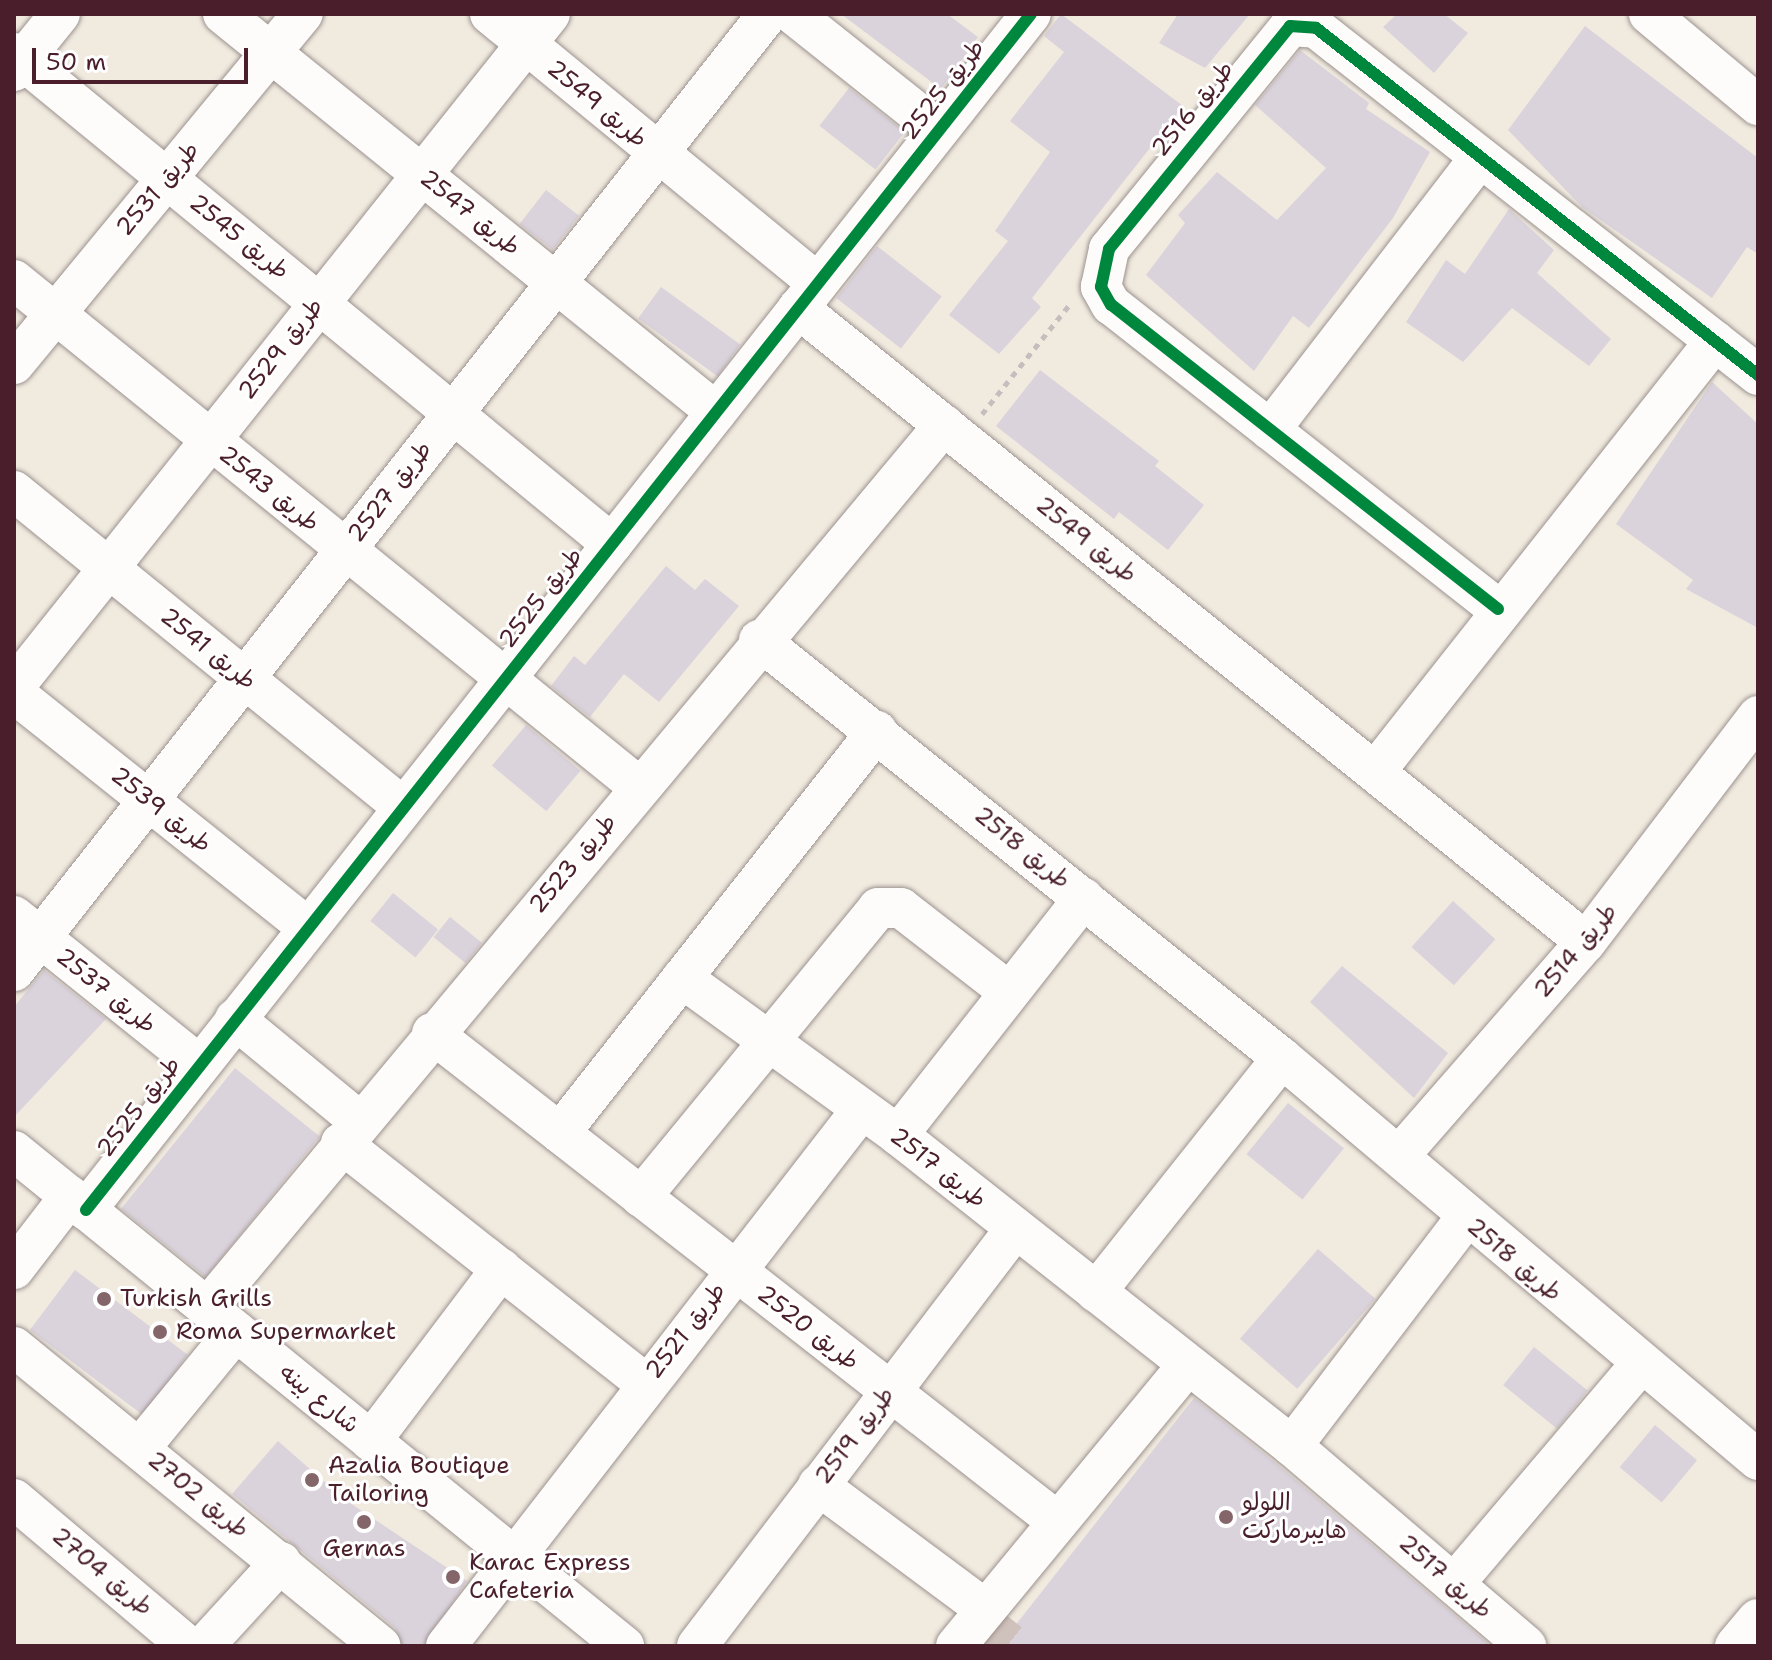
<!DOCTYPE html>
<meta charset="utf-8">
<style>
body{margin:0}
#map{position:relative;width:1772px;height:1660px;overflow:hidden;background:#f0eadf;font-family:"Shantell Sans","Playpen Sans Arabic",sans-serif}
div>[style]{position:absolute}
.building>*{inset:0;background:#dbd3dc;transform-origin:0 0}
.minor-tunnel>*{height:40px;margin-top:-20px;transform-origin:0;background:repeating-linear-gradient(90deg,#cfc1bb 0 40px,transparent 0 60px)}
.path>*{height:5px;margin-top:-2.5px;transform-origin:0;background:repeating-linear-gradient(90deg,#c4bfbe 0 6px,transparent 0 12px)}
.roads{filter:drop-shadow(0 0 2px #9c928f) drop-shadow(0 0 2px #9c928f)}
.minor>*{height:40px;margin:-20px;padding:0 20px;transform-origin:20px;border-radius:20px;background:#fdfcfa}
.cycleway>*{height:12px;margin:-6px;padding:0 6px;transform-origin:6px;border-radius:6px;background:#00873e}
.dots>*{width:22px;height:22px;translate:-50% -50%;box-sizing:border-box;border:4px solid #fff;border-radius:50%}
span{translate:-50% -50%;white-space:nowrap;text-align:center;line-height:1.15;-webkit-text-stroke:6px #fff;paint-order:stroke}
.street-label{font-size:24px;color:#4a1f2b}
.poi-label{font-size:24px;color:#4a1f2b}
.left{translate:0 -50%;text-align:left}
.frame{position:absolute;inset:0;border:16px solid #4a1f2b;pointer-events:none}
.scale{position:absolute;left:32px;top:48px;width:216px;height:36px;box-sizing:border-box;border:4px solid #4a1f2b;border-top:0;padding-left:10px;font-size:24px;line-height:28px;white-space:nowrap;color:#4a1f2b;-webkit-text-stroke:6px #fff;paint-order:stroke}
</style>
<div id="map">
<div class="building">
<div style="clip-path:polygon(841px 14px,947px 14px,978px 37px,941px 89px)"></div>
<div style="clip-path:polygon(1061px 14px,1183px 106px,1032px 298px,1041px 307px,999px 354px,949px 315px,1008px 241px,995px 231px,1050px 152px,1010px 121px,1064px 52px,1044px 36px)"></div>
<div style="clip-path:polygon(1178px 14px,1250px 14px,1205px 68px,1159px 43px)"></div>
<div style="clip-path:polygon(1397px 14px,1444px 14px,1468px 33px,1434px 73px,1383px 27px)"></div>
<div style="clip-path:polygon(1585px 26px,1758px 158px,1758px 254px,1747px 247px,1712px 298px,1582px 207px,1508px 130px)"></div>
<div style="clip-path:polygon(1300px 50px,1369px 103px,1366px 109px,1430px 152px,1393px 218px,1309px 328px,1293px 316px,1254px 371px,1146px 275px,1185px 223px,1178px 215px,1217px 172px,1277px 220px,1326px 168px,1255px 105px)"></div>
<div style="left:849px;top:88px;width:71px;height:48px;rotate:38deg"></div>
<div style="left:546px;top:190px;width:42px;height:43px;rotate:38deg"></div>
<div style="clip-path:polygon(1509px 209px,1554px 250px,1537px 273px,1611px 339px,1589px 366px,1512px 308px,1463px 362px,1406px 322px,1446px 260px,1465px 274px)"></div>
<div style="left:877px;top:246px;width:82px;height:66px;rotate:38deg"></div>
<div style="left:661px;top:287px;width:98px;height:39px;rotate:36deg"></div>
<div style="clip-path:polygon(1040px 370px,1159px 461px,1155px 466px,1204px 505px,1168px 550px,1119px 512px,1114px 519px,996px 426px)"></div>
<div style="clip-path:polygon(1712px 382px,1758px 424px,1758px 628px,1686px 589px,1693px 580px,1616px 524px)"></div>
<div style="clip-path:polygon(666px 566px,695px 590px,705px 579px,739px 606px,659px 702px,624px 674px,590px 717px,551px 686px,574px 656px,585px 665px)"></div>
<div style="left:526px;top:725px;width:71px;height:53px;rotate:40deg"></div>
<div style="left:393px;top:893px;width:58px;height:36px;rotate:39deg"></div>
<div style="left:1453px;top:901px;width:57px;height:62px;rotate:42deg"></div>
<div style="left:450px;top:917px;width:41px;height:26px;rotate:39deg"></div>
<div style="clip-path:polygon(1342px 966px,1448px 1053px,1414px 1098px,1310px 1002px)"></div>
<div style="clip-path:polygon(44px 970px,106px 1019px,14px 1117px,14px 1007px)"></div>
<div style="left:235px;top:1068px;width:109px;height:181px;rotate:39deg"></div>
<div style="left:1288px;top:1103px;width:72px;height:66px;rotate:39deg"></div>
<div style="left:1318px;top:1249px;width:76px;height:119px;rotate:41deg"></div>
<div style="left:75px;top:1270px;width:141px;height:75px;rotate:37deg"></div>
<div style="left:1534px;top:1347px;width:69px;height:49px;rotate:39deg"></div>
<div style="clip-path:polygon(1194px 1398px,1277px 1464px,1491px 1646px,999px 1646px)"></div>
<div style="left:1655px;top:1425px;width:55px;height:55px;rotate:40deg"></div>
<div style="clip-path:polygon(278px 1441px,344px 1499px,467px 1581px,424px 1646px,402px 1646px,395px 1628px,232px 1494px)"></div>
</div>
<div class="minor-tunnel">
<div style="left:978px;top:1618px;width:45px;rotate:38.7deg"></div>
</div>
<div class="path">
<div style="left:982px;top:414px;width:142px;rotate:-51.3deg"></div>
</div>
<div class="roads">
<div class="minor">
<div style="left:223px;top:14px;width:634px;rotate:38.91deg"></div>
<div style="left:490px;top:14px;width:424px;rotate:39.4deg"></div>
<div style="left:793px;top:14px;width:186px;rotate:38.5deg"></div>
<div style="left:1649px;top:14px;width:142px;rotate:39.9deg"></div>
<div style="left:14px;top:53px;width:774px;rotate:39.39deg"></div>
<div style="left:14px;top:71px;width:73px;rotate:-51.1deg"></div>
<div style="left:14px;top:280px;width:803px;rotate:39.04deg"></div>
<div style="left:798px;top:308px;width:1011px;rotate:38.82deg"></div>
<div style="left:14px;top:364px;width:454px;rotate:-50.5deg"></div>
<div style="left:1270px;top:430px;width:344px;rotate:-52.4deg"></div>
<div style="left:14px;top:491px;width:501px;rotate:39.09deg"></div>
<div style="left:1498px;top:609px;width:492px;rotate:-141.8deg"></div>
<div style="left:1111px;top:305px;width:21px;rotate:-119deg"></div>
<div style="left:1101px;top:287px;width:39px;rotate:-78deg"></div>
<div style="left:1109px;top:249px;width:287px;rotate:-50.9deg"></div>
<div style="left:1290px;top:26px;width:26px;rotate:4deg"></div>
<div style="left:1316px;top:28px;width:562px;rotate:38.13deg"></div>
<div style="left:759px;top:640px;width:670px;rotate:38.63deg"></div>
<div style="left:1282px;top:1058px;width:623px;rotate:40.18deg"></div>
<div style="left:14px;top:687px;width:860px;rotate:-51.46deg"></div>
<div style="left:14px;top:693px;width:376px;rotate:38.6deg"></div>
<div style="left:1375px;top:772px;width:549px;rotate:-51.73deg"></div>
<div style="left:14px;top:916px;width:238px;rotate:38.8deg"></div>
<div style="left:14px;top:971px;width:1218px;rotate:-51.77deg"></div>
<div style="left:682px;top:978px;width:267px;rotate:36deg"></div>
<div style="left:898px;top:1135px;width:502px;rotate:38.29deg"></div>
<div style="left:1292px;top:1446px;width:308px;rotate:40.5deg"></div>
<div style="left:235px;top:1019px;width:161px;rotate:39.4deg"></div>
<div style="left:432px;top:1033px;width:794px;rotate:38deg"></div>
<div style="left:560px;top:1133px;width:512px;rotate:-51.74deg"></div>
<div style="left:898px;top:1135px;width:301px;rotate:-51.9deg"></div>
<div style="left:341px;top:1143px;width:387px;rotate:38.3deg"></div>
<div style="left:14px;top:1151px;width:786px;rotate:39.06deg"></div>
<div style="left:1399px;top:1156px;width:284px;rotate:-48.9deg"></div>
<div style="left:1586px;top:942px;width:284px;rotate:-52.7deg"></div>
<div style="left:641px;top:1197px;width:374px;rotate:-50.6deg"></div>
<div style="left:878px;top:908px;width:23px"></div>
<div style="left:901px;top:908px;width:135px;rotate:37.8deg"></div>
<div style="left:86px;top:1210px;width:1524px;rotate:-51.69deg"></div>
<div style="left:14px;top:1269px;width:92px;rotate:-52.5deg"></div>
<div style="left:1096px;top:1292px;width:299px;rotate:-51.5deg"></div>
<div style="left:208px;top:1307px;width:1149px;rotate:-50.16deg"></div>
<div style="left:14px;top:1347px;width:473px;rotate:39.2deg"></div>
<div style="left:371px;top:1441px;width:216px;rotate:-52.9deg"></div>
<div style="left:1292px;top:1446px;width:285px;rotate:-52.7deg"></div>
<div style="left:140px;top:1448px;width:151px;rotate:-50.6deg"></div>
<div style="left:818px;top:1485px;width:208px;rotate:36.6deg"></div>
<div style="left:14px;top:1499px;width:228px;rotate:40.2deg"></div>
<div style="left:1454px;top:1584px;width:286px;rotate:-49.7deg"></div>
<div style="left:204px;top:1646px;width:114px;rotate:-47.5deg"></div>
<div style="left:446px;top:1646px;width:679px;rotate:-52.24deg"></div>
<div style="left:697px;top:1646px;width:524px;rotate:-52.67deg"></div>
<div style="left:956px;top:1646px;width:364px;rotate:-50.5deg"></div>
<div style="left:1735px;top:1646px;width:35px;rotate:-50deg"></div>
</div>
</div>
<div class="cycleway">
<div style="left:1498px;top:609px;width:492px;rotate:-141.8deg"></div>
<div style="left:1111px;top:305px;width:21px;rotate:-119deg"></div>
<div style="left:1101px;top:287px;width:39px;rotate:-78deg"></div>
<div style="left:1109px;top:249px;width:287px;rotate:-50.9deg"></div>
<div style="left:1290px;top:26px;width:26px;rotate:4deg"></div>
<div style="left:1316px;top:28px;width:562px;rotate:38.13deg"></div>
<div style="left:86px;top:1210px;width:1524px;rotate:-51.69deg"></div>
</div>
<div class="dots">
<div style="left:104px;top:1299px;background:#84666a"></div>
<div style="left:160px;top:1332px;background:#84666a"></div>
<div style="left:312px;top:1480px;background:#84666a"></div>
<div style="left:1226px;top:1517px;background:#84666a"></div>
<div style="left:364px;top:1522px;background:#84666a"></div>
<div style="left:453px;top:1577px;background:#84666a"></div>
</div>
<div class="street-label">
<span style="left:943px;top:90px;rotate:-52deg">طريق 2525</span>
<span style="left:597px;top:104px;rotate:40deg">طريق 2549</span>
<span style="left:1193px;top:109px;rotate:-51deg">طريق 2516</span>
<span style="left:158px;top:189px;rotate:-50deg">طريق 2531</span>
<span style="left:470px;top:213px;rotate:39deg">طريق 2547</span>
<span style="left:239px;top:237px;rotate:39deg">طريق 2545</span>
<span style="left:281px;top:349px;rotate:-52deg">طريق 2529</span>
<span style="left:269px;top:489px;rotate:39deg">طريق 2543</span>
<span style="left:390px;top:492px;rotate:-52deg">طريق 2527</span>
<span style="left:1086px;top:540px;rotate:39deg">طريق 2549</span>
<span style="left:541px;top:598px;rotate:-52deg">طريق 2525</span>
<span style="left:208px;top:649px;rotate:39deg">طريق 2541</span>
<span style="left:161px;top:810px;rotate:39deg">طريق 2539</span>
<span style="left:1022px;top:848px;rotate:39deg">طريق 2518</span>
<span style="left:573px;top:864px;rotate:-50deg">طريق 2523</span>
<span style="left:1576px;top:951px;rotate:-50deg">طريق 2514</span>
<span style="left:106px;top:991px;rotate:39deg">طريق 2537</span>
<span style="left:139px;top:1107px;rotate:-52deg">طريق 2525</span>
<span style="left:938px;top:1168px;rotate:38deg">طريق 2517</span>
<span style="left:1514px;top:1260px;rotate:40deg">طريق 2518</span>
<span style="left:808px;top:1328px;rotate:38deg">طريق 2520</span>
<span style="left:686px;top:1331px;rotate:-52deg">طريق 2521</span>
<span style="left:319px;top:1399px;rotate:39deg">شارع بينه</span>
<span style="left:855px;top:1436px;rotate:-53deg">طريق 2519</span>
<span style="left:198px;top:1495px;rotate:39deg">طريق 2702</span>
<span style="left:102px;top:1572px;rotate:40deg">طريق 2704</span>
<span style="left:1445px;top:1577px;rotate:41deg">طريق 2517</span>
</div>
<div class="poi-label">
<span class="left" style="left:120px;top:1299px">Turkish Grills</span>
<span class="left" style="left:176px;top:1332px">Roma Supermarket</span>
<span class="left" style="left:328px;top:1480px">Azalia Boutique<br>Tailoring</span>
<span class="left" style="left:1242px;top:1517px">اللولو<br>هايبرماركت</span>
<span style="left:364px;top:1549px">Gernas</span>
<span class="left" style="left:469px;top:1577px">Karac Express<br>Cafeteria</span>
</div>
<div class="frame"></div>
<div class="scale">50 m</div>
</div>
